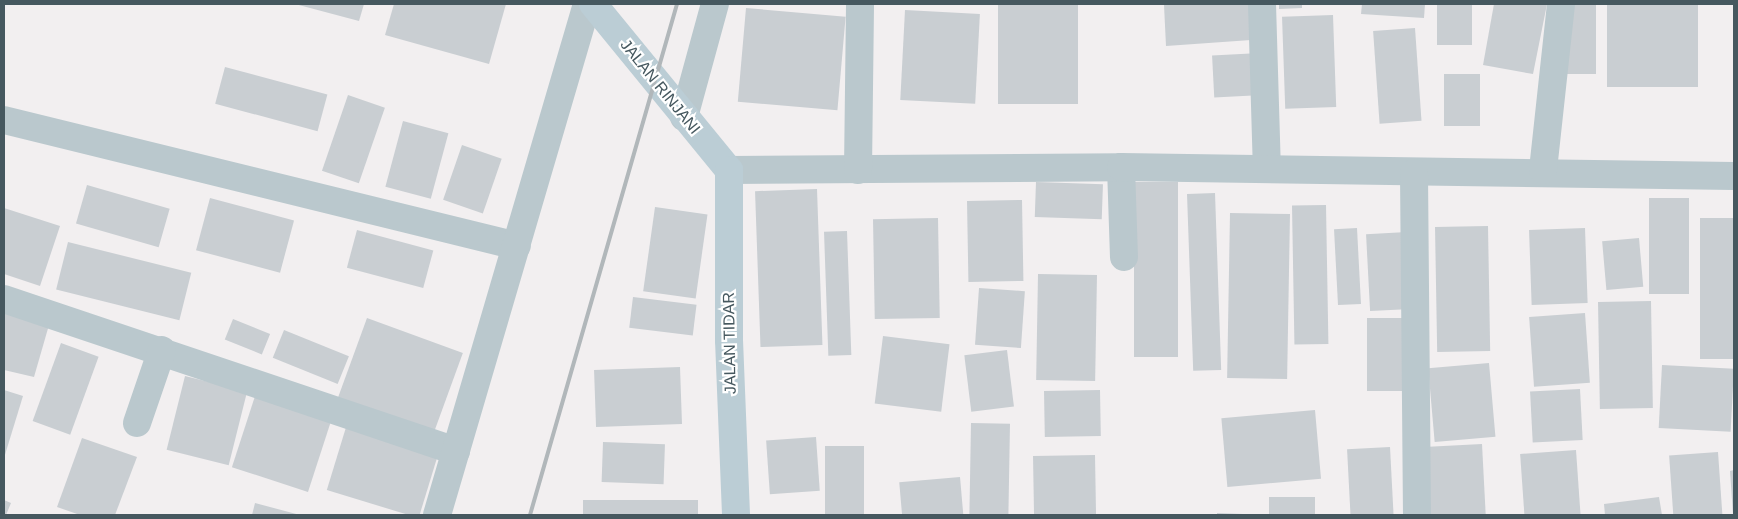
<!DOCTYPE html>
<style>
body{margin:0}
#map{position:relative;width:1738px;height:519px;overflow:hidden;background:#f2eff0;font-family:Arial,sans-serif}
div>[style]{position:absolute}
.building>*{inset:0;background:#c9ced2;transform-origin:0 0}
.street>*{height:28px;margin:-14px;padding:0 14px;transform-origin:14px;border-radius:14px;background:#bac8cd}
.secondary>*{height:28px;margin:-14px;padding:0 14px;transform-origin:14px;border-radius:14px;background:#bbcdd5}
.rail>*{height:4px;margin:-2px;padding:0 2px;transform-origin:2px;border-radius:2px;background:#b1b7ba}
span{translate:-50% -50%;white-space:nowrap;text-align:center;line-height:1.15;-webkit-text-stroke:4.5px #fff;paint-order:stroke}
.street-label{font-size:16px;color:#46585f}
.frame{position:absolute;inset:0;border:5px solid #46585f;pointer-events:none}
</style>
<div id="map">
<div class="building">
<div style="clip-path:polygon(295px 4px,364px 4px,359px 21px)"></div>
<div style="clip-path:polygon(394px 4px,506px 4px,489px 64px,385px 35px)"></div>
<div style="left:998px;top:4px;width:80px;height:100px"></div>
<div style="clip-path:polygon(1178px 4px,1249px 4px,1251px 40px,1166px 46px,1164px 5px)"></div>
<div style="clip-path:polygon(1279px 4px,1302px 4px,1302px 8px,1279px 9px)"></div>
<div style="clip-path:polygon(1362px 4px,1425px 4px,1424px 18px,1361px 14px)"></div>
<div style="left:1437px;top:4px;width:35px;height:41px"></div>
<div style="clip-path:polygon(1494px 4px,1547px 4px,1533px 74px,1483px 65px)"></div>
<div style="left:1567px;top:4px;width:29px;height:70px"></div>
<div style="left:1607px;top:4px;width:91px;height:83px"></div>
<div style="left:746px;top:8px;width:100px;height:94px;rotate:5deg"></div>
<div style="left:905px;top:10px;width:75px;height:90px;rotate:3deg"></div>
<div style="left:1333px;top:15px;width:92px;height:51px;rotate:88deg"></div>
<div style="left:1415px;top:28px;width:93px;height:42px;rotate:86deg"></div>
<div style="left:1260px;top:53px;width:42px;height:48px;rotate:87deg"></div>
<div style="left:225px;top:67px;width:106px;height:38px;rotate:15deg"></div>
<div style="left:1480px;top:74px;width:52px;height:36px;rotate:90deg"></div>
<div style="left:348px;top:95px;width:39px;height:80px;rotate:19deg"></div>
<div style="left:403px;top:121px;width:47px;height:68px;rotate:15deg"></div>
<div style="left:462px;top:145px;width:42px;height:58px;rotate:19deg"></div>
<div style="left:1036px;top:182px;width:67px;height:35px;rotate:2deg"></div>
<div style="left:1134px;top:182px;width:44px;height:175px"></div>
<div style="left:87px;top:185px;width:86px;height:40px;rotate:16deg"></div>
<div style="left:817px;top:189px;width:156px;height:62px;rotate:88deg"></div>
<div style="left:1215px;top:193px;width:177px;height:28px;rotate:88deg"></div>
<div style="left:210px;top:198px;width:87px;height:54px;rotate:15deg"></div>
<div style="left:1689px;top:198px;width:96px;height:40px;rotate:90deg"></div>
<div style="left:1022px;top:200px;width:81px;height:55px;rotate:89deg"></div>
<div style="left:1326px;top:205px;width:139px;height:34px;rotate:89deg"></div>
<div style="left:655px;top:207px;width:53px;height:85px;rotate:8deg"></div>
<div style="clip-path:polygon(4px 208px,60px 226px,40px 286px,4px 274px)"></div>
<div style="left:1230px;top:213px;width:60px;height:165px;rotate:1deg"></div>
<div style="left:938px;top:218px;width:100px;height:65px;rotate:89deg"></div>
<div style="left:1700px;top:218px;width:34px;height:141px"></div>
<div style="left:1488px;top:226px;width:125px;height:53px;rotate:89deg"></div>
<div style="left:1357px;top:228px;width:76px;height:23px;rotate:87deg"></div>
<div style="left:1585px;top:228px;width:75px;height:56px;rotate:88deg"></div>
<div style="left:357px;top:230px;width:79px;height:39px;rotate:15deg"></div>
<div style="left:847px;top:231px;width:124px;height:23px;rotate:88deg"></div>
<div style="left:1407px;top:232px;width:77px;height:41px;rotate:87deg"></div>
<div style="left:1639px;top:238px;width:49px;height:37px;rotate:85deg"></div>
<div style="left:68px;top:242px;width:127px;height:49px;rotate:14deg"></div>
<div style="left:1038px;top:274px;width:59px;height:106px;rotate:1deg"></div>
<div style="left:979px;top:288px;width:46px;height:57px;rotate:4deg"></div>
<div style="left:633px;top:297px;width:64px;height:31px;rotate:7deg"></div>
<div style="left:1651px;top:301px;width:107px;height:53px;rotate:89deg"></div>
<div style="clip-path:polygon(4px 305px,51px 318px,34px 377px,4px 370px)"></div>
<div style="left:1585px;top:313px;width:70px;height:56px;rotate:86deg"></div>
<div style="left:367px;top:318px;width:102px;height:90px;rotate:20deg"></div>
<div style="left:1367px;top:318px;width:46px;height:73px"></div>
<div style="left:233px;top:319px;width:40px;height:22px;rotate:22deg"></div>
<div style="left:284px;top:330px;width:70px;height:30px;rotate:22deg"></div>
<div style="left:883px;top:336px;width:67px;height:68px;rotate:7deg"></div>
<div style="left:61px;top:343px;width:40px;height:83px;rotate:20deg"></div>
<div style="left:1007px;top:350px;width:57px;height:43px;rotate:83deg"></div>
<div style="left:1489px;top:363px;width:74px;height:61px;rotate:85deg"></div>
<div style="left:1662px;top:365px;width:72px;height:63px;rotate:3deg"></div>
<div style="left:680px;top:367px;width:57px;height:86px;rotate:88deg"></div>
<div style="left:185px;top:376px;width:64px;height:76px;rotate:14deg"></div>
<div style="left:1580px;top:389px;width:51px;height:50px;rotate:87deg"></div>
<div style="clip-path:polygon(4px 390px,23px 396px,4px 458px)"></div>
<div style="left:1100px;top:390px;width:46px;height:56px;rotate:89deg"></div>
<div style="left:256px;top:393px;width:80px;height:78px;rotate:18deg"></div>
<div style="left:1315px;top:410px;width:69px;height:94px;rotate:85deg"></div>
<div style="left:971px;top:423px;width:39px;height:92px;rotate:1deg"></div>
<div style="left:347px;top:424px;width:96px;height:69px;rotate:17deg"></div>
<div style="left:816px;top:437px;width:54px;height:50px;rotate:86deg"></div>
<div style="clip-path:polygon(82px 438px,137px 457px,115px 515px,80px 515px,57px 507px)"></div>
<div style="left:603px;top:442px;width:62px;height:40px;rotate:2deg"></div>
<div style="left:1482px;top:444px;width:71px;height:58px;rotate:87deg"></div>
<div style="left:825px;top:446px;width:39px;height:69px"></div>
<div style="left:1390px;top:447px;width:68px;height:43px;rotate:87deg"></div>
<div style="left:1576px;top:450px;width:65px;height:56px;rotate:86deg"></div>
<div style="left:1718px;top:452px;width:63px;height:49px;rotate:86deg"></div>
<div style="left:1095px;top:455px;width:60px;height:62px;rotate:89deg"></div>
<div style="clip-path:polygon(1734px 470px,1734px 515px,1733px 515px,1730px 471px)"></div>
<div style="left:960px;top:477px;width:38px;height:61px;rotate:85deg"></div>
<div style="left:1315px;top:497px;width:18px;height:46px;rotate:90deg"></div>
<div style="clip-path:polygon(1659px 497px,1662px 515px,1605px 515px,1604px 504px)"></div>
<div style="clip-path:polygon(4px 500px,11px 503px,6px 515px,4px 515px)"></div>
<div style="left:698px;top:500px;width:15px;height:115px;rotate:90deg"></div>
<div style="clip-path:polygon(255px 503px,300px 515px,252px 515px)"></div>
<div style="clip-path:polygon(1217px 513px,1243px 514px,1243px 515px,1217px 515px)"></div>
</div>
<div class="street">
<div style="left:1262px;top:4px;width:165px;rotate:88.3deg"></div>
<div style="left:684px;top:117px;width:117px;rotate:-74.7deg"></div>
<div style="left:4px;top:120px;width:528px;rotate:13.8deg"></div>
<div style="left:1121px;top:167px;width:90px;rotate:88.1deg"></div>
<div style="left:729px;top:170px;width:392px;rotate:-0.4deg"></div>
<div style="left:1121px;top:167px;width:613px;rotate:0.84deg"></div>
<div style="left:858px;top:170px;width:166px;rotate:-89.3deg"></div>
<div style="left:1543px;top:170px;width:167px;rotate:-83.8deg"></div>
<div style="left:1414px;top:173px;width:342px;rotate:89.5deg"></div>
<div style="left:4px;top:299px;width:477px;rotate:18.6deg"></div>
<div style="left:137px;top:423px;width:77px;rotate:-71.1deg"></div>
<div style="left:437px;top:515px;width:533px;rotate:-73.64deg"></div>
</div>
<div class="secondary">
<div style="left:593px;top:4px;width:215px;rotate:50.7deg"></div>
<div style="left:729px;top:170px;width:170px;rotate:90deg"></div>
<div style="left:729px;top:340px;width:175px;rotate:87.7deg"></div>
</div>
<div class="rail">
<div style="left:530px;top:515px;width:532px;rotate:-73.95deg"></div>
</div>
<div class="street-label">
<span style="left:660px;top:87px;rotate:51deg">JALAN RINJANI</span>
<span style="left:730px;top:343px;rotate:-91deg">JALAN TIDAR</span>
</div>
<div class="frame"></div>
</div>
